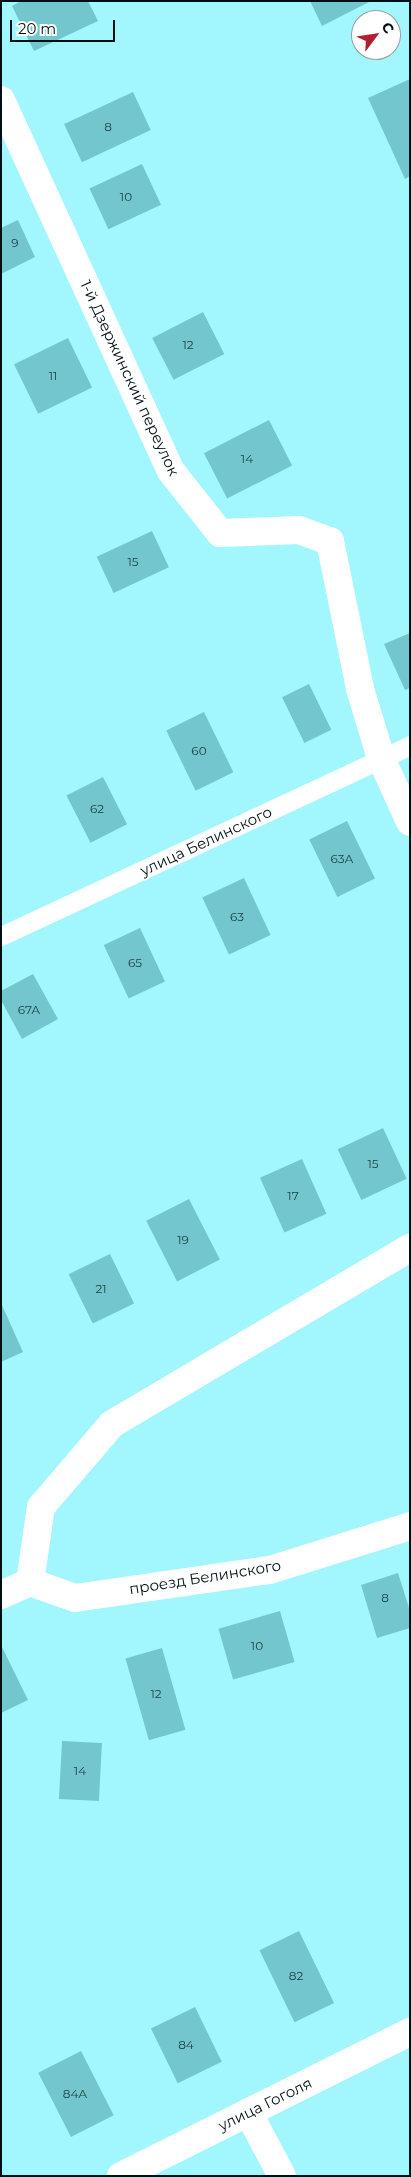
<!DOCTYPE html>
<meta charset="utf-8">
<style>
body{margin:0}
#map{position:relative;width:411px;height:2177px;overflow:hidden;background:#a2f6fd;font-family:Montserrat,sans-serif}
div>[style]{position:absolute}
.building>*{inset:0;background:#73c6cd;transform-origin:0 0}
.service>*{height:19px;margin:-9.5px;padding:0 9.5px;transform-origin:9.5px;border-radius:9.5px;background:#fff}
.minor>*{height:28px;margin:-14px;padding:0 14px;transform-origin:14px;border-radius:14px;background:#fff}
span{translate:-50% -50%;white-space:nowrap;text-align:center;line-height:1.15;-webkit-text-stroke:4px #fff;paint-order:stroke}
.number-label{font-size:12px;color:#1d3e41}
.number-label span{-webkit-text-stroke-width:0}
.street-label{font-size:15px;color:#001012}
.frame{position:absolute;inset:0;border:2px solid #001012;pointer-events:none}
.north{position:absolute;left:351px;top:10px;width:50px;height:50px;box-sizing:border-box;background:#fff;border:1px solid #999fa0;border-radius:50%;rotate:59deg;font-size:14px;font-weight:700;line-height:20px;text-align:center;color:#001012}
.north::after{content:'';display:block;margin:auto;width:18px;height:22px;background:#b21f2f;clip-path:polygon(50% 0,100% 100%,50% 72%,0 100%)}
.scale{position:absolute;left:10px;top:20px;width:105px;height:22px;box-sizing:border-box;border:2px solid #001012;border-top:0;padding-left:6px;font-size:15px;line-height:18px;white-space:nowrap;color:#001012;-webkit-text-stroke:4px #fff;paint-order:stroke}
</style>
<div id="map">
<div class="building">
<div style="clip-path:polygon(21px 1px,88px 1px,98px 21px,34px 51px,12px 6px)"></div>
<div style="clip-path:polygon(310px 1px,371px 1px,322px 26px)"></div>
<div style="clip-path:polygon(410px 79px,410px 176px,405px 179px,368px 98px)"></div>
<div style="left:133px;top:92px;width:42px;height:76px;rotate:65deg"></div>
<div style="left:142px;top:164px;width:45px;height:58px;rotate:65deg"></div>
<div style="clip-path:polygon(18px 220px,35px 257px,1px 274px,1px 228px)"></div>
<div style="left:203px;top:312px;width:47px;height:57px;rotate:63deg"></div>
<div style="left:68px;top:338px;width:55px;height:60px;rotate:64deg"></div>
<div style="left:269px;top:420px;width:51px;height:73px;rotate:63deg"></div>
<div style="left:152px;top:531px;width:40px;height:61px;rotate:65deg"></div>
<div style="clip-path:polygon(410px 633px,410px 688px,405px 690px,384px 644px)"></div>
<div style="left:309px;top:684px;width:51px;height:30px;rotate:64deg"></div>
<div style="left:204px;top:712px;width:67px;height:42px;rotate:64deg"></div>
<div style="left:103px;top:777px;width:53px;height:41px;rotate:63deg"></div>
<div style="left:347px;top:821px;width:64px;height:42px;rotate:64deg"></div>
<div style="left:244px;top:878px;width:63px;height:46px;rotate:65deg"></div>
<div style="left:140px;top:928px;width:59px;height:40px;rotate:65deg"></div>
<div style="clip-path:polygon(33px 974px,58px 1019px,22px 1039px,1px 1000px,1px 991px)"></div>
<div style="left:383px;top:1128px;width:56px;height:50px;rotate:65deg"></div>
<div style="left:302px;top:1159px;width:60px;height:46px;rotate:66deg"></div>
<div style="left:189px;top:1199px;width:68px;height:48px;rotate:63deg"></div>
<div style="left:110px;top:1254px;width:55px;height:46px;rotate:64deg"></div>
<div style="clip-path:polygon(1px 1303px,23px 1352px,1px 1362px)"></div>
<div style="clip-path:polygon(398px 1573px,410px 1611px,410px 1628px,377px 1638px,361px 1585px)"></div>
<div style="left:280px;top:1611px;width:53px;height:64px;rotate:74deg"></div>
<div style="clip-path:polygon(1px 1645px,28px 1700px,1px 1713px)"></div>
<div style="left:162px;top:1648px;width:85px;height:38px;rotate:74deg"></div>
<div style="left:62px;top:1741px;width:40px;height:58px;rotate:3deg"></div>
<div style="left:299px;top:1931px;width:80px;height:44px;rotate:64deg"></div>
<div style="left:195px;top:2007px;width:61px;height:49px;rotate:64deg"></div>
<div style="left:81px;top:2051px;width:72px;height:48px;rotate:63deg"></div>
</div>
<div class="service">
<div style="left:1px;top:936px;width:451px;rotate:-25deg"></div>
</div>
<div class="minor">
<div style="left:1px;top:100px;width:408px;rotate:65.4deg"></div>
<div style="left:171px;top:471px;width:79px;rotate:51.7deg"></div>
<div style="left:220px;top:533px;width:79px;rotate:-2.2deg"></div>
<div style="left:299px;top:530px;width:33px;rotate:20deg"></div>
<div style="left:330px;top:541px;width:151px;rotate:78.5deg"></div>
<div style="left:360px;top:689px;width:72px;rotate:73.1deg"></div>
<div style="left:381px;top:758px;width:70px;rotate:65.6deg"></div>
<div style="left:30px;top:1582px;width:76px;rotate:-81.7deg"></div>
<div style="left:41px;top:1507px;width:109px;rotate:-49.5deg"></div>
<div style="left:112px;top:1424px;width:346px;rotate:-30.6deg"></div>
<div style="left:1px;top:1595px;width:32px;rotate:-24deg"></div>
<div style="left:30px;top:1582px;width:48px;rotate:19.6deg"></div>
<div style="left:75px;top:1598px;width:197px;rotate:-8.2deg"></div>
<div style="left:270px;top:1570px;width:147px;rotate:-17.4deg"></div>
<div style="left:248px;top:2112px;width:72px;rotate:62deg"></div>
<div style="left:121px;top:2176px;width:323px;rotate:-26.5deg"></div>
</div>
<div class="number-label">
<span style="left:108px;top:127px">8</span>
<span style="left:126px;top:197px">10</span>
<span style="left:15px;top:243px">9</span>
<span style="left:188px;top:345px">12</span>
<span style="left:53px;top:376px">11</span>
<span style="left:247px;top:459px">14</span>
<span style="left:133px;top:562px">15</span>
<span style="left:199px;top:751px">60</span>
<span style="left:97px;top:809px">62</span>
<span style="left:342px;top:859px">63А</span>
<span style="left:237px;top:917px">63</span>
<span style="left:135px;top:963px">65</span>
<span style="left:29px;top:1010px">67А</span>
<span style="left:373px;top:1164px">15</span>
<span style="left:293px;top:1196px">17</span>
<span style="left:183px;top:1240px">19</span>
<span style="left:101px;top:1289px">21</span>
<span style="left:385px;top:1598px">8</span>
<span style="left:257px;top:1646px">10</span>
<span style="left:156px;top:1694px">12</span>
<span style="left:80px;top:1771px">14</span>
<span style="left:296px;top:1976px">82</span>
<span style="left:186px;top:2045px">84</span>
<span style="left:75px;top:2094px">84А</span>
</div>
<div class="street-label">
<span style="left:130px;top:378px;rotate:65deg">1-й Дзержинский переулок</span>
<span style="left:206px;top:841px;rotate:-25deg">улица Белинского</span>
<span style="left:205px;top:1577px;rotate:-9deg">проезд Белинского</span>
<span style="left:265px;top:2104px;rotate:-26deg">улица Гоголя</span>
</div>
<div class="frame"></div>
<div class="north">С</div>
<div class="scale">20 m</div>
</div>
